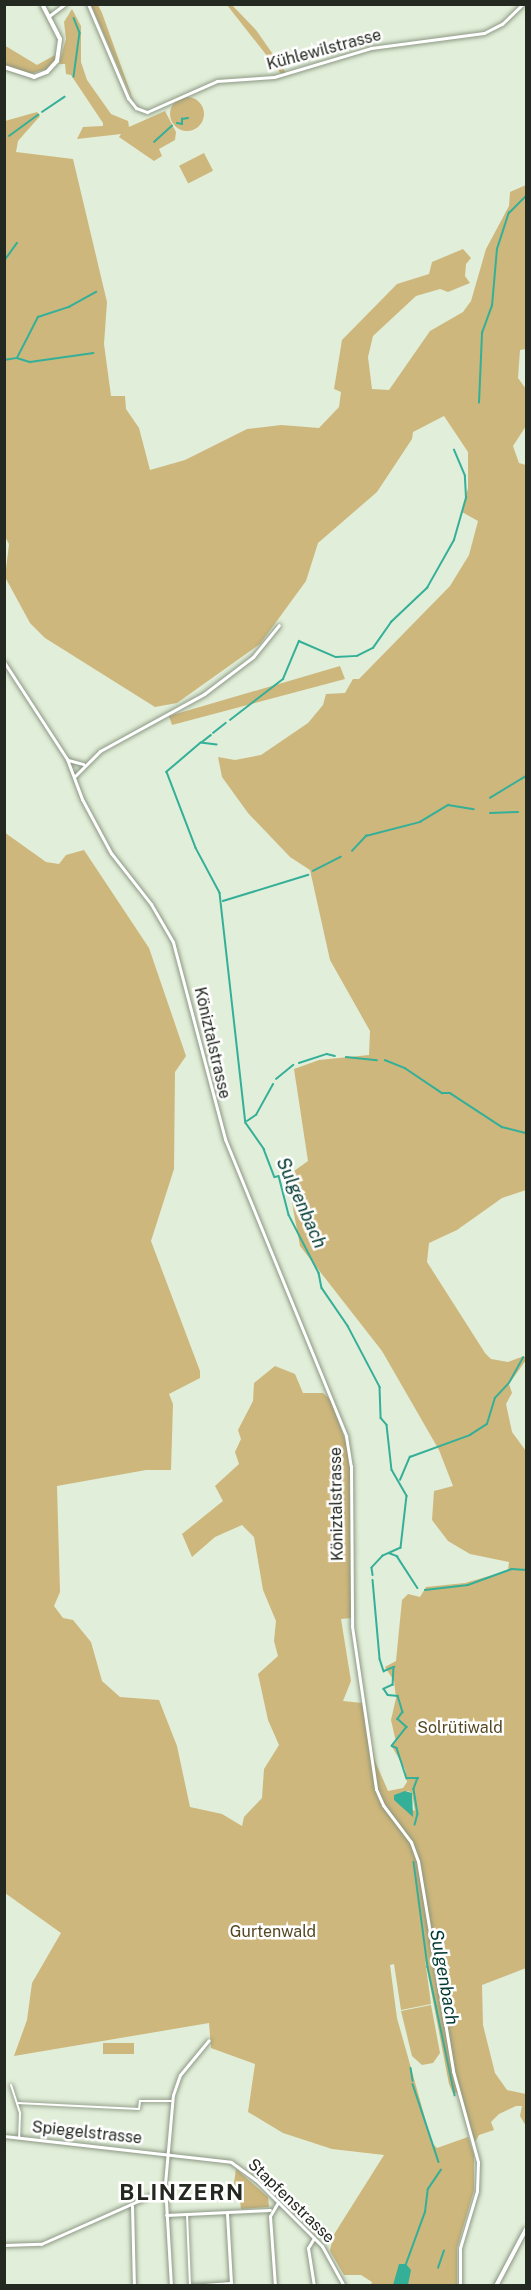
<!DOCTYPE html>
<meta charset="utf-8">
<style>
body{margin:0}
#map{position:relative;width:531px;height:2290px;overflow:hidden;background:#e1eed9;font-family:"Public Sans",sans-serif}
div>[style]{position:absolute}
.green>*{inset:0;background:#ceb77c;transform-origin:0 0}
.round{border-radius:50%}
.water>*{inset:0;background:#34af98}
.stream>*{height:1.5px;margin:-0.75px;padding:0 0.75px;transform-origin:0.75px;border-radius:0.75px;background:#34af98}
.roads{filter:drop-shadow(0 0 2px #87937f) drop-shadow(0 0 2px #87937f)}
.pedestrian>*{height:2px;margin:-1px;padding:0 1px;transform-origin:1px;border-radius:1px;background:#fff}
.minor>*{height:3px;margin:-1.5px;padding:0 1.5px;transform-origin:1.5px;border-radius:1.5px;background:#fff}
.tertiary>*{height:4px;margin:-2px;padding:0 2px;transform-origin:2px;border-radius:2px;background:#fff}
span{translate:-50% -50%;white-space:nowrap;text-align:center;line-height:1.15;-webkit-text-stroke:5px #fff;paint-order:stroke}
.street-label{font-size:16px;color:#232820}
.park-label{font-size:16px;color:#554722}
.water-label{font-size:18px;color:#00392f;font-style:italic}
.district-label{font-size:22px;color:#232820;font-weight:700;letter-spacing:1.5px}
.frame{position:absolute;inset:0;border:6px solid #232820;pointer-events:none}
</style>
<div id="map">
<div class="green">
<div style="clip-path:polygon(91px 5px,98px 5px,102px 13px,135px 105px)"></div>
<div style="clip-path:polygon(227px 5px,232px 5px,256px 30px,286px 73px,282px 75px)"></div>
<div style="clip-path:polygon(72px 9px,81px 26px,81px 62px,87px 80px,111px 114px,128px 121px,129px 127px,165px 111px,176px 132px,175px 140px,159px 149px,162px 156px,154px 161px,119px 137px,121px 134px,77px 139px,83px 127px,103px 126px,103px 123px,71px 75px,66px 74px,65px 64px,59px 64px,66px 39px,64px 22px)"></div>
<div style="clip-path:polygon(4px 45px,37px 65px,55px 55px,55px 60px,47px 69px,26px 75px,5px 65px)"></div>
<div class="round" style="left:170px;top:97px;width:34px;height:34px"></div>
<div style="clip-path:polygon(evenodd,37px 112px,40px 116px,18px 141px,16px 152px,73px 159px,107px 302px,104px 344px,111px 396px,125px 396px,126px 409px,139px 428px,150px 470px,185px 460px,247px 429px,281px 425px,319px 428px,339px 407px,341px 392px,334px 389px,342px 340px,397px 284px,429px 274px,432px 262px,463px 249px,471px 258px,466px 264px,465px 276px,470px 283px,448px 292px,440px 289px,416px 296px,373px 336px,368px 357px,372px 389px,389px 390px,430px 331px,463px 312px,471px 301px,486px 249px,509px 206px,510px 192px,526px 185px,526px 349px,520px 350px,518px 378px,526px 389px,526px 426px,513px 446px,519px 463px,526px 465px,526px 1190px,502px 1198px,457px 1230px,429px 1243px,427px 1262px,485px 1353px,491px 1359px,508px 1362px,524px 1356px,526px 1360px,509px 1384px,512px 1393px,506px 1404px,512px 1432px,526px 1451px,526px 1968px,482px 1985px,483px 2025px,495px 2073px,507px 2090px,526px 2094px,526px 2126px,520px 2116px,522px 2106px,516px 2106px,499px 2114px,491px 2122px,494px 2130px,479px 2135px,475px 2142px,458px 2093px,453px 2093px,449px 2084px,425px 1959px,431px 2004px,401px 2010px,394px 1964px,390px 1965px,397px 2018px,432px 2143px,437px 2148px,468px 2137px,474px 2155px,474px 2190px,457px 2248px,457px 2285px,371px 2285px,372px 2282px,361px 2275px,344px 2275px,330px 2251px,333px 2236px,384px 2155px,332px 2149px,283px 2133px,248px 2112px,255px 2064px,211px 2048px,209px 2023px,14px 2056px,27px 2020px,32px 1983px,61px 1933px,5px 1893px,4px 832px,46px 862px,59px 864px,66px 855px,84px 850px,149px 948px,186px 1056px,175px 1072px,174px 1169px,151px 1241px,200px 1371px,200px 1378px,169px 1394px,173px 1404px,171px 1470px,146px 1470px,57px 1486px,60px 1592px,54px 1606px,63px 1618px,73px 1620px,91px 1642px,102px 1681px,120px 1697px,159px 1700px,177px 1746px,190px 1807px,222px 1814px,242px 1826px,244px 1817px,262px 1798px,264px 1769px,279px 1745px,268px 1720px,258px 1674px,278px 1656px,274px 1641px,276px 1621px,263px 1590px,254px 1537px,242px 1525px,215px 1537px,192px 1557px,182px 1534px,223px 1501px,215px 1486px,239px 1464px,235px 1452px,241px 1439px,238px 1430px,253px 1401px,254px 1383px,275px 1366px,295px 1374px,303px 1393px,323px 1393px,331px 1400px,350px 1454px,354px 1598px,352px 1618px,341px 1619px,351px 1681px,343px 1701px,362px 1703px,375px 1761px,388px 1791px,403px 1788px,407px 1782px,405px 1769px,391px 1745px,396px 1742px,391px 1720px,396px 1698px,394px 1681px,385px 1667px,396px 1661px,402px 1600px,408px 1594px,420px 1597px,426px 1587px,465px 1583px,503px 1572px,508px 1570px,509px 1562px,470px 1554px,448px 1541px,432px 1520px,434px 1491px,453px 1486px,439px 1450px,382px 1351px,300px 1246px,287px 1176px,308px 1161px,294px 1069px,319px 1060px,369px 1055px,370px 1031px,330px 960px,310px 870px,290px 857px,248px 813px,222px 777px,218px 757px,235px 760px,261px 755px,308px 723px,323px 705px,326px 694px,345px 693px,353px 679px,359px 679px,450px 586px,469px 555px,478px 521px,462px 512px,468px 488px,468px 452px,444px 416px,413px 432px,412px 439px,377px 492px,318px 543px,306px 581px,260px 644px,177px 703px,155px 707px,45px 638px,30px 623px,5px 577px,9px 544px,4px 535px,5px 121px,37px 112px,408px 1791px,412px 1793px,415px 1811px,394px 1800px,395px 1795px,408px 1791px)"></div>
<div style="left:204px;top:153px;width:20px;height:28px;rotate:63deg"></div>
<div style="clip-path:polygon(340px 666px,345px 679px,172px 725px,169px 716px)"></div>
<div style="clip-path:polygon(431px 2005px,440px 2053px,433px 2063px,422px 2065px,412px 2056px,401px 2011px)"></div>
<div style="left:134px;top:2043px;width:11px;height:31px;rotate:90deg"></div>
<div style="clip-path:polygon(236px 2169px,268px 2197px,269px 2207px,241px 2209px,239px 2191px,233px 2190px)"></div>
</div>
<div class="water">
<div style="clip-path:polygon(405px 1791px,412px 1793px,413px 1817px,394px 1800px,394px 1795px)"></div>
<div style="clip-path:polygon(399px 2264px,406px 2264px,411px 2270px,408px 2285px,393px 2285px)"></div>
</div>
<div class="stream">
<div style="left:74px;top:18px;width:16px;rotate:68deg"></div>
<div style="left:80px;top:33px;width:44px;rotate:97.8deg"></div>
<div style="left:42px;top:112px;width:27px;rotate:-34deg"></div>
<div style="left:177px;top:123px;width:5px;rotate:11deg"></div>
<div style="left:182px;top:124px;width:5px;rotate:-90deg"></div>
<div style="left:182px;top:119px;width:6px;rotate:-9deg"></div>
<div style="left:9px;top:136px;width:36px;rotate:-36deg"></div>
<div style="left:4px;top:140px;width:1px;rotate:-45deg"></div>
<div style="left:154px;top:142px;width:24px;rotate:-42deg"></div>
<div style="left:4px;top:261px;width:22px;rotate:-54deg"></div>
<div style="left:17px;top:358px;width:46px;rotate:-62.9deg"></div>
<div style="left:38px;top:317px;width:33px;rotate:-18deg"></div>
<div style="left:69px;top:307px;width:31px;rotate:-29deg"></div>
<div style="left:4px;top:360px;width:13px;rotate:-9deg"></div>
<div style="left:17px;top:358px;width:14px;rotate:17deg"></div>
<div style="left:30px;top:362px;width:64px;rotate:-8.1deg"></div>
<div style="left:479px;top:403px;width:70px;rotate:-87.5deg"></div>
<div style="left:482px;top:333px;width:29px;rotate:-70deg"></div>
<div style="left:492px;top:306px;width:57px;rotate:-85deg"></div>
<div style="left:497px;top:249px;width:38px;rotate:-72deg"></div>
<div style="left:509px;top:213px;width:24px;rotate:-45deg"></div>
<div style="left:230px;top:720px;width:67px;rotate:-37.7deg"></div>
<div style="left:283px;top:679px;width:41px;rotate:-67.2deg"></div>
<div style="left:299px;top:641px;width:40px;rotate:23.4deg"></div>
<div style="left:336px;top:657px;width:21px;rotate:-3deg"></div>
<div style="left:357px;top:656px;width:18px;rotate:-27deg"></div>
<div style="left:373px;top:648px;width:32px;rotate:-55deg"></div>
<div style="left:391px;top:622px;width:50px;rotate:-43.4deg"></div>
<div style="left:427px;top:588px;width:55px;rotate:-60.6deg"></div>
<div style="left:454px;top:540px;width:44px;rotate:-74.1deg"></div>
<div style="left:466px;top:498px;width:22px;rotate:-93deg"></div>
<div style="left:465px;top:476px;width:28px;rotate:-113deg"></div>
<div style="left:213px;top:733px;width:16px;rotate:-38deg"></div>
<div style="left:202px;top:742px;width:11px;rotate:-38deg"></div>
<div style="left:217px;top:745px;width:16px;rotate:-173deg"></div>
<div style="left:201px;top:743px;width:45px;rotate:139.5deg"></div>
<div style="left:167px;top:772px;width:81px;rotate:69.1deg"></div>
<div style="left:196px;top:848px;width:51px;rotate:61.9deg"></div>
<div style="left:220px;top:893px;width:231px;rotate:83.6deg"></div>
<div style="left:246px;top:1123px;width:32px;rotate:55deg"></div>
<div style="left:264px;top:1149px;width:30px;rotate:69deg"></div>
<div style="left:275px;top:1177px;width:4px;rotate:-14deg"></div>
<div style="left:279px;top:1176px;width:40px;rotate:75.6deg"></div>
<div style="left:289px;top:1215px;width:65px;rotate:62.7deg"></div>
<div style="left:319px;top:1273px;width:15px;rotate:79deg"></div>
<div style="left:322px;top:1288px;width:46px;rotate:55.6deg"></div>
<div style="left:348px;top:1326px;width:69px;rotate:62.3deg"></div>
<div style="left:380px;top:1387px;width:31px;rotate:88deg"></div>
<div style="left:381px;top:1418px;width:9px;rotate:49deg"></div>
<div style="left:387px;top:1425px;width:45px;rotate:83.7deg"></div>
<div style="left:392px;top:1470px;width:30px;rotate:60deg"></div>
<div style="left:407px;top:1496px;width:52px;rotate:96.6deg"></div>
<div style="left:401px;top:1548px;width:20px;rotate:156deg"></div>
<div style="left:383px;top:1556px;width:16px;rotate:133deg"></div>
<div style="left:372px;top:1568px;width:7px;rotate:82deg"></div>
<div style="left:490px;top:798px;width:42px;rotate:-31.4deg"></div>
<div style="left:490px;top:813px;width:28px;rotate:-2deg"></div>
<div style="left:352px;top:851px;width:21px;rotate:-47deg"></div>
<div style="left:366px;top:836px;width:56px;rotate:-14.5deg"></div>
<div style="left:420px;top:822px;width:33px;rotate:-31deg"></div>
<div style="left:448px;top:805px;width:26px;rotate:9deg"></div>
<div style="left:313px;top:871px;width:31px;rotate:-27deg"></div>
<div style="left:223px;top:901px;width:89px;rotate:-17deg"></div>
<div style="left:346px;top:1057px;width:31px;rotate:6deg"></div>
<div style="left:385px;top:1060px;width:22px;rotate:22deg"></div>
<div style="left:405px;top:1068px;width:45px;rotate:34deg"></div>
<div style="left:442px;top:1093px;width:8px"></div>
<div style="left:450px;top:1093px;width:62px;rotate:33.2deg"></div>
<div style="left:502px;top:1127px;width:25px;rotate:14deg"></div>
<div style="left:299px;top:1063px;width:29px;rotate:-18deg"></div>
<div style="left:327px;top:1054px;width:8px;rotate:14deg"></div>
<div style="left:276px;top:1079px;width:22px;rotate:-39deg"></div>
<div style="left:247px;top:1121px;width:11px;rotate:-34deg"></div>
<div style="left:256px;top:1115px;width:35px;rotate:-61deg"></div>
<div style="left:509px;top:1383px;width:29px;rotate:-61deg"></div>
<div style="left:400px;top:1480px;width:25px;rotate:-67deg"></div>
<div style="left:410px;top:1457px;width:64px;rotate:-20.1deg"></div>
<div style="left:470px;top:1435px;width:20px;rotate:-33deg"></div>
<div style="left:487px;top:1424px;width:27px;rotate:-73deg"></div>
<div style="left:495px;top:1398px;width:19px;rotate:-47deg"></div>
<div style="left:389px;top:1553px;width:9px;rotate:21deg"></div>
<div style="left:397px;top:1556px;width:38px;rotate:57deg"></div>
<div style="left:373px;top:1580px;width:79px;rotate:84.9deg"></div>
<div style="left:380px;top:1659px;width:13px;rotate:72deg"></div>
<div style="left:384px;top:1671px;width:11px;rotate:-22deg"></div>
<div style="left:394px;top:1667px;width:18px;rotate:93deg"></div>
<div style="left:393px;top:1685px;width:10px;rotate:156deg"></div>
<div style="left:384px;top:1689px;width:7px;rotate:56deg"></div>
<div style="left:388px;top:1695px;width:10px;rotate:6deg"></div>
<div style="left:398px;top:1696px;width:17px;rotate:73deg"></div>
<div style="left:403px;top:1712px;width:9px;rotate:126deg"></div>
<div style="left:398px;top:1719px;width:12px;rotate:42deg"></div>
<div style="left:407px;top:1727px;width:24px;rotate:128deg"></div>
<div style="left:392px;top:1746px;width:5px;rotate:22deg"></div>
<div style="left:397px;top:1748px;width:32px;rotate:72deg"></div>
<div style="left:407px;top:1778px;width:11px"></div>
<div style="left:418px;top:1778px;width:12px;rotate:110deg"></div>
<div style="left:414px;top:1789px;width:25px;rotate:81deg"></div>
<div style="left:418px;top:1814px;width:11px;rotate:105deg"></div>
<div style="left:425px;top:1590px;width:43px;rotate:-6.6deg"></div>
<div style="left:468px;top:1585px;width:47px;rotate:-20deg"></div>
<div style="left:512px;top:1569px;width:14px;rotate:4deg"></div>
<div style="left:414px;top:1862px;width:106px;rotate:82.4deg"></div>
<div style="left:428px;top:1967px;width:131px;rotate:78.1deg"></div>
<div style="left:411px;top:2068px;width:13px;rotate:81deg"></div>
<div style="left:413px;top:2084px;width:82px;rotate:71.6deg"></div>
<div style="left:406px;top:2264px;width:55px;rotate:-69.9deg"></div>
<div style="left:425px;top:2212px;width:23px;rotate:-83deg"></div>
<div style="left:428px;top:2189px;width:23px;rotate:-56deg"></div>
<div style="left:438px;top:2268px;width:18px;rotate:-71deg"></div>
</div>
<div class="roads">
<div class="pedestrian">
<div style="left:11px;top:2085px;width:29px;rotate:72deg"></div>
<div style="left:20px;top:2113px;width:25px;rotate:92deg"></div>
<div style="left:17px;top:2103px;width:122px;rotate:2.8deg"></div>
<div style="left:139px;top:2109px;width:8px;rotate:-83deg"></div>
<div style="left:140px;top:2101px;width:31px"></div>
<div style="left:187px;top:2214px;width:71px;rotate:87.6deg"></div>
</div>
<div class="minor">
<div style="left:88px;top:4px;width:102px;rotate:66.9deg"></div>
<div style="left:128px;top:98px;width:13px;rotate:51deg"></div>
<div style="left:136px;top:108px;width:12px;rotate:20deg"></div>
<div style="left:147px;top:112px;width:77px;rotate:-23.9deg"></div>
<div style="left:217px;top:81px;width:57px;rotate:-4deg"></div>
<div style="left:274px;top:77px;width:101px;rotate:-16.6deg"></div>
<div style="left:371px;top:48px;width:114px;rotate:-7.6deg"></div>
<div style="left:484px;top:33px;width:20px;rotate:-27deg"></div>
<div style="left:502px;top:24px;width:29px;rotate:-44deg"></div>
<div style="left:49px;top:16px;width:20px;rotate:-37deg"></div>
<div style="left:4px;top:662px;width:116px;rotate:57deg"></div>
<div style="left:67px;top:759px;width:43px;rotate:69.4deg"></div>
<div style="left:82px;top:799px;width:61px;rotate:61.8deg"></div>
<div style="left:111px;top:853px;width:65px;rotate:51.9deg"></div>
<div style="left:151px;top:904px;width:44px;rotate:59.9deg"></div>
<div style="left:173px;top:942px;width:204px;rotate:75.2deg"></div>
<div style="left:225px;top:1139px;width:321px;rotate:67.8deg"></div>
<div style="left:346px;top:1436px;width:30px;rotate:81deg"></div>
<div style="left:351px;top:1466px;width:160px;rotate:89.6deg"></div>
<div style="left:352px;top:1626px;width:165px;rotate:81.6deg"></div>
<div style="left:376px;top:1789px;width:17px;rotate:66deg"></div>
<div style="left:383px;top:1805px;width:46px;rotate:52.9deg"></div>
<div style="left:411px;top:1842px;width:20px;rotate:70deg"></div>
<div style="left:418px;top:1861px;width:213px;rotate:80.5deg"></div>
<div style="left:453px;top:2071px;width:94px;rotate:74.6deg"></div>
<div style="left:478px;top:2162px;width:29px;rotate:92deg"></div>
<div style="left:477px;top:2191px;width:59px;rotate:106.6deg"></div>
<div style="left:460px;top:2248px;width:38px;rotate:90deg"></div>
<div style="left:68px;top:760px;width:16px;rotate:15deg"></div>
<div style="left:74px;top:777px;width:37px;rotate:-45deg"></div>
<div style="left:100px;top:751px;width:119px;rotate:-28.7deg"></div>
<div style="left:204px;top:694px;width:61px;rotate:-37.1deg"></div>
<div style="left:253px;top:657px;width:41px;rotate:-50.9deg"></div>
<div style="left:4px;top:2136px;width:228px;rotate:6.5deg"></div>
<div style="left:231px;top:2162px;width:31px;rotate:36deg"></div>
<div style="left:256px;top:2180px;width:93px;rotate:45deg"></div>
<div style="left:322px;top:2246px;width:46px;rotate:61.2deg"></div>
<div style="left:132px;top:2206px;width:80px;rotate:88.6deg"></div>
<div style="left:166px;top:2215px;width:104px;rotate:-2.8deg"></div>
<div style="left:314px;top:2238px;width:12px;rotate:121deg"></div>
<div style="left:308px;top:2248px;width:38px;rotate:81deg"></div>
<div style="left:4px;top:2245px;width:37px;rotate:-2deg"></div>
<div style="left:41px;top:2244px;width:136px;rotate:-23.9deg"></div>
<div style="left:171px;top:2286px;width:102px;rotate:-93.4deg"></div>
<div style="left:165px;top:2184px;width:89px;rotate:-84.9deg"></div>
<div style="left:173px;top:2095px;width:21px;rotate:-71deg"></div>
<div style="left:180px;top:2075px;width:45px;rotate:-50.4deg"></div>
<div style="left:190px;top:2286px;width:41px;rotate:-4.2deg"></div>
<div style="left:231px;top:2283px;width:70px;rotate:-93.3deg"></div>
<div style="left:275px;top:2286px;width:70px;rotate:-94.1deg"></div>
<div style="left:270px;top:2216px;width:16px;rotate:-60deg"></div>
</div>
<div class="tertiary">
<div style="left:4px;top:67px;width:32px;rotate:18deg"></div>
<div style="left:34px;top:77px;width:14px;rotate:-21deg"></div>
<div style="left:47px;top:72px;width:15px;rotate:-48deg"></div>
<div style="left:57px;top:61px;width:22px;rotate:-82deg"></div>
<div style="left:60px;top:39px;width:39px;rotate:-117deg"></div>
<div style="left:496px;top:2286px;width:64px;rotate:-62.2deg"></div>
</div>
</div>
<div class="street-label">
<span style="left:324px;top:50px;rotate:-15deg">Kühlewilstrasse</span>
<span style="left:212px;top:1043px;rotate:77deg">Köniztalstrasse</span>
<span style="left:337px;top:1504px;rotate:-91deg">Köniztalstrasse</span>
<span style="left:87px;top:2133px;rotate:6deg">Spiegelstrasse</span>
<span style="left:291px;top:2201px;rotate:44deg">Stapfenstrasse</span>
</div>
<div class="park-label">
<span style="left:460px;top:1728px">Solrütiwald</span>
<span style="left:273px;top:1932px">Gurtenwald</span>
</div>
<div class="water-label">
<span style="left:301px;top:1203px;rotate:66deg">Sulgenbach</span>
<span style="left:444px;top:1977px;rotate:80deg">Sulgenbach</span>
</div>
<div class="district-label">
<span style="left:182px;top:2193px">BLINZERN</span>
</div>
<div class="frame"></div>
</div>
